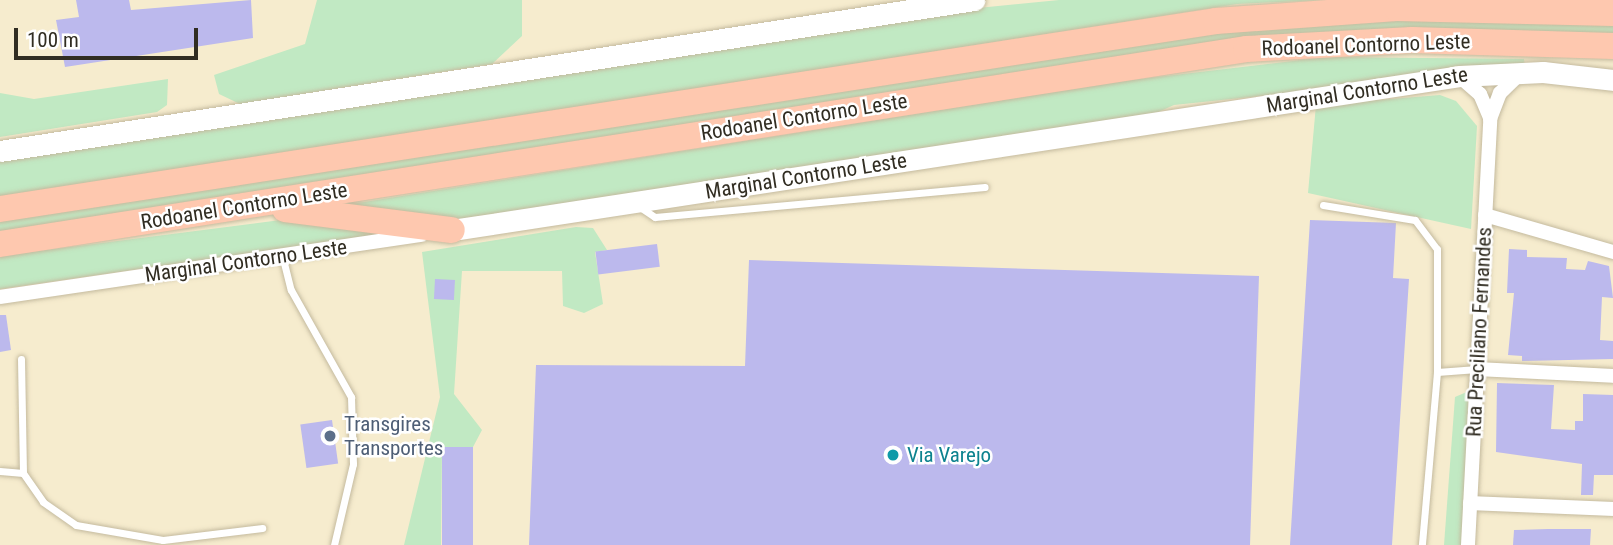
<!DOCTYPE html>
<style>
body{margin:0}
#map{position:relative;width:1613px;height:545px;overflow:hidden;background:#f6ecce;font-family:"Roboto Condensed",sans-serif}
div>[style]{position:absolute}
.green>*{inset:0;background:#c1e9c3}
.building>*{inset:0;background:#bcb9ed;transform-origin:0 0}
.roads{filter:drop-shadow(0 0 2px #c4ba9e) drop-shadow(0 0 2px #c4ba9e)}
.lane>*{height:7px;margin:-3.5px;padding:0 3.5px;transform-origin:3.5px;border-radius:3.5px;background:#fff}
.street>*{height:14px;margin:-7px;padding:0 7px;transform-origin:7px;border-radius:7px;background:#fff}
.secondary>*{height:21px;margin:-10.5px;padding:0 10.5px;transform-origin:10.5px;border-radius:10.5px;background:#fff}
.highway>*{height:26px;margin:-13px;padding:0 13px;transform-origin:13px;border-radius:13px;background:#fec8af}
.dots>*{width:19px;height:19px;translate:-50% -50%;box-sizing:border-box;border:4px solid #fff;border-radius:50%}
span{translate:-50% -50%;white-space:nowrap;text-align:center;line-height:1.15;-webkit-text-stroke:5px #fff;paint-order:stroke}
.street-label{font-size:21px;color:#312d22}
.service-label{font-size:21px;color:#4e5e75}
.left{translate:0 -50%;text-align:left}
.culture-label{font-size:21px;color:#0d838f}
.scale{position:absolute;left:14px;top:28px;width:184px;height:32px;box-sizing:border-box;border:4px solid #312d22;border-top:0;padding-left:9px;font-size:21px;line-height:24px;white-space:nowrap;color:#312d22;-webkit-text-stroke:5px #fff;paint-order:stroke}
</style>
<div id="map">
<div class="green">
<div style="clip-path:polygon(317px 0,522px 0,522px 36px,492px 64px,240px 104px,219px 94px,214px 75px,305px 44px)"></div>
<div style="clip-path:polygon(1059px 0,1320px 0,1237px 4px,0 198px,0 159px,958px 10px)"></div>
<div style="clip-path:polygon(1365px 19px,1613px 24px,1613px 41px,1362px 33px,0 234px,0 217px,1215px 32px)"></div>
<div style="clip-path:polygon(1326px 57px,1524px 59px,1525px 68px,1174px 105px,1147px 117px,454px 226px,339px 206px,1115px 82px)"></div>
<div style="clip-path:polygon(168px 79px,167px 105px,157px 112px,0 137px,0 93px,34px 99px)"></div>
<div style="clip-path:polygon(1440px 95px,1456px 101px,1477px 126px,1471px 229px,1308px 193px,1316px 105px)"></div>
<div style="clip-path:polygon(296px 218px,398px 232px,0 289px,0 256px)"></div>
<div style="clip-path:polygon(576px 227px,593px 228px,607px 250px,595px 252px,603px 304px,584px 313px,563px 306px,562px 271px,462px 271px,454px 394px,482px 430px,473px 447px,442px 447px,441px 545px,404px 545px,440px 397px,422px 252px)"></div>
<div style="clip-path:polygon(1469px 391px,1462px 545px,1444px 545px,1455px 397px)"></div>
</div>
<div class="building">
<div style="clip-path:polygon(76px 0,129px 0,131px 10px,251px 0,253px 38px,65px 67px,56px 20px,79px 17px)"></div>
<div style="clip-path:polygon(1310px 220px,1396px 223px,1393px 278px,1409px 279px,1392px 545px,1290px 545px)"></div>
<div style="left:657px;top:244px;width:23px;height:62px;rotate:83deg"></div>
<div style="clip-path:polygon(1509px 249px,1527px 250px,1527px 257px,1567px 258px,1566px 269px,1585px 270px,1588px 261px,1609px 266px,1613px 298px,1602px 297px,1600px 340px,1613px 341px,1613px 359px,1522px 361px,1522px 356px,1508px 355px,1514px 293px,1507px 293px)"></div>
<div style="clip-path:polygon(749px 260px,1259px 276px,1250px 545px,529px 545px,536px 365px,745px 366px)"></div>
<div style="left:435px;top:279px;width:20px;height:20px;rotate:3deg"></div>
<div style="clip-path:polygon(0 315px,6px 315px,11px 350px,0 352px)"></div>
<div style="clip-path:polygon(1497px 383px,1554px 385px,1551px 429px,1575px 430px,1575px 421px,1583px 421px,1583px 394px,1613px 395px,1613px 475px,1594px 475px,1593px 495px,1581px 495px,1582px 464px,1496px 452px)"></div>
<div style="left:332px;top:420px;width:44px;height:32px;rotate:82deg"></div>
<div style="left:442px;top:447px;width:31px;height:98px"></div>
<div style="clip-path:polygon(1548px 529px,1591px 529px,1590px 545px,1513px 545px,1514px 530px)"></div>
</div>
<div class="roads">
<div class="lane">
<div style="left:1323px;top:205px;width:93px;rotate:9.3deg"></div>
<div style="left:1415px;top:220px;width:36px;rotate:53deg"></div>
<div style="left:1437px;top:249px;width:123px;rotate:90deg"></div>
<div style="left:1437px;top:372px;width:174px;rotate:95deg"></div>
<div style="left:640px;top:207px;width:18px;rotate:34deg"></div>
<div style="left:655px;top:217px;width:331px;rotate:-5.2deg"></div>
<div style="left:282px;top:255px;width:36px;rotate:76deg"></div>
<div style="left:291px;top:290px;width:123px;rotate:60.7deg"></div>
<div style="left:351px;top:397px;width:67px;rotate:88.3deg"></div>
<div style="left:353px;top:464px;width:83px;rotate:103.2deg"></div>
<div style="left:21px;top:359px;width:114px;rotate:89deg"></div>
<div style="left:23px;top:473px;width:35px;rotate:55deg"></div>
<div style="left:43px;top:502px;width:40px;rotate:34.9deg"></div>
<div style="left:76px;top:525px;width:88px;rotate:9.8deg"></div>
<div style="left:163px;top:540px;width:100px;rotate:-6.9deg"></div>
<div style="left:1437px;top:372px;width:40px;rotate:-4.3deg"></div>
<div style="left:0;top:471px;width:23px;rotate:5deg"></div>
</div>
<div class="street">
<div style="left:1459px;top:76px;width:28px;rotate:41deg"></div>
<div style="left:1480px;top:94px;width:26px;rotate:67deg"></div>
<div style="left:1485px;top:215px;width:133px;rotate:16.1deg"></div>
<div style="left:0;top:297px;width:426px;rotate:-8.4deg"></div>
<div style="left:1477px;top:369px;width:136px;rotate:2.9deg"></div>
<div style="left:1470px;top:503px;width:143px;rotate:2.4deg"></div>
<div style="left:1468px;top:545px;width:427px;rotate:-87deg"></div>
<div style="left:1490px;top:119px;width:28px;rotate:-69deg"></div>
<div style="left:1500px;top:93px;width:30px;rotate:-44deg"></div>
</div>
<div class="secondary">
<div style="left:0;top:151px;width:986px;rotate:-8.81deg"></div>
<div style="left:452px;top:230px;width:1019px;rotate:-8.69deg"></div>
<div style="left:1459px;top:76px;width:84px;rotate:-2.7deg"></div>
<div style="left:1543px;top:72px;width:70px;rotate:6.5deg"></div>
</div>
<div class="highway">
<div style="left:0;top:209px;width:1230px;rotate:-8.79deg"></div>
<div style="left:1216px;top:21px;width:181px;rotate:-4.1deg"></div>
<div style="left:1397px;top:8px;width:216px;rotate:1.3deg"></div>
<div style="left:285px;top:209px;width:168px;rotate:7.2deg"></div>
<div style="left:0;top:244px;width:1261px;rotate:-8.89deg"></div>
<div style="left:1246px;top:49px;width:166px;rotate:-3.1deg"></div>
<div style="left:1412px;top:40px;width:201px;rotate:1.7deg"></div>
</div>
</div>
<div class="dots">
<div style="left:330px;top:436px;background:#5c6f8a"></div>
<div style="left:893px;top:455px;background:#0f9aa8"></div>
</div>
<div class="street-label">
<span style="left:1366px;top:45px;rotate:-2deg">Rodoanel Contorno Leste</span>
<span style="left:1367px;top:90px;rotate:-9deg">Marginal Contorno Leste</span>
<span style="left:804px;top:117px;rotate:-9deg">Rodoanel Contorno Leste</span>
<span style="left:806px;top:176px;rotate:-9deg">Marginal Contorno Leste</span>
<span style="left:244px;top:206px;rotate:-9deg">Rodoanel Contorno Leste</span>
<span style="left:246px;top:261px;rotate:-8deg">Marginal Contorno Leste</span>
<span style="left:1479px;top:332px;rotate:-87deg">Rua Preciliano Fernandes</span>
</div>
<div class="service-label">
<span class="left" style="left:344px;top:436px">Transgires<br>Transportes</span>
</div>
<div class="culture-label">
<span class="left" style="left:907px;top:455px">Via Varejo</span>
</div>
<div class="scale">100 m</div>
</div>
